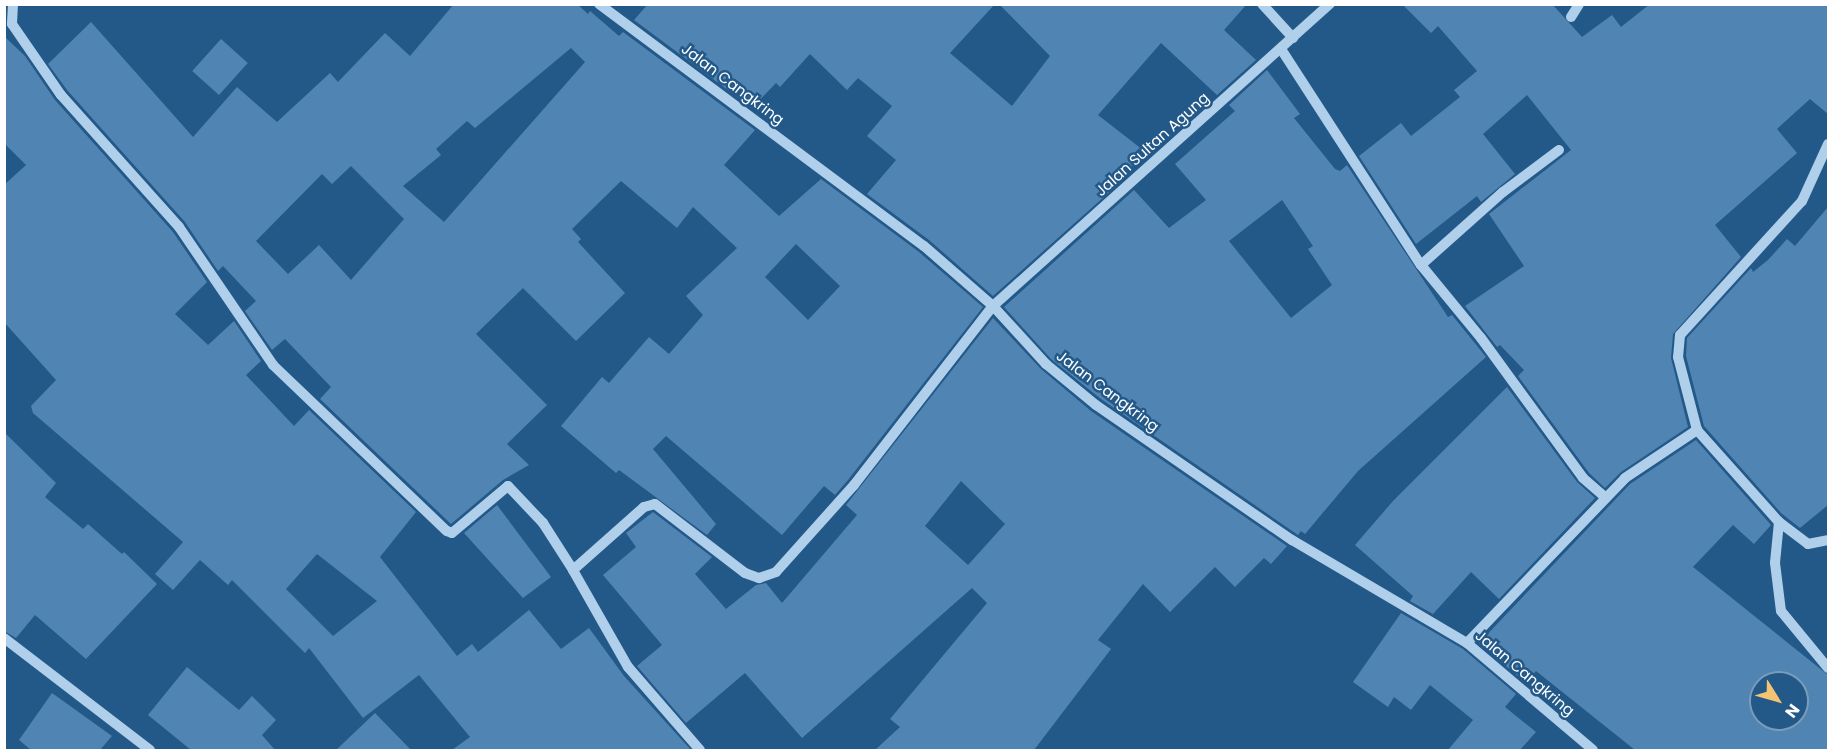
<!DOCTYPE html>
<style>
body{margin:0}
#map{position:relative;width:1833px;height:755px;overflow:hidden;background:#235989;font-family:Poppins,sans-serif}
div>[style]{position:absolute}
.building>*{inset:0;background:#5084b2;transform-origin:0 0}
.minor>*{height:10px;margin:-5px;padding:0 5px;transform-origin:5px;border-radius:5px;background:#afcfea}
span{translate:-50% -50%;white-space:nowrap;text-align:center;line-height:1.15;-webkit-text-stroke:5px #235989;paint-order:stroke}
.street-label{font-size:15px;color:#fff}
.frame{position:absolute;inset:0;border:6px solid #fff;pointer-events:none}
.north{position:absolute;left:1749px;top:671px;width:60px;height:60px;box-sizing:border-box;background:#235989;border:2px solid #7b9bb8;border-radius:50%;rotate:127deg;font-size:16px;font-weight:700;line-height:24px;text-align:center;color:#fff}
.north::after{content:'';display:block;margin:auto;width:21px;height:27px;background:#f5c472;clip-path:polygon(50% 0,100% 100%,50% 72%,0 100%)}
</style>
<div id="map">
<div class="building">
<div style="clip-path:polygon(evenodd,454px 4px,577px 4px,588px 14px,590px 11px,619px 36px,623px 32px,755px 130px,724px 165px,779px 216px,821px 179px,919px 252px,983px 307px,848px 480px,835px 495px,824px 486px,782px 535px,666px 436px,653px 449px,716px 524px,707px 535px,619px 470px,616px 473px,561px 426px,602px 377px,609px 383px,649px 337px,669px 354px,703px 315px,686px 296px,737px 248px,693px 207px,677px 228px,621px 181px,572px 229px,581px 239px,578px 242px,625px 293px,576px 341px,523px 288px,476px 334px,547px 405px,507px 444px,529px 465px,503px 480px,451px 524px,320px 399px,331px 387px,285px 339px,272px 350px,245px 311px,256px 301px,223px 266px,218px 271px,185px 222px,67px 90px,48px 64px,91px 22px,193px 137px,237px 87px,277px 122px,330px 73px,338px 82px,385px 33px,410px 56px,454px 4px,571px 48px,585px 62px,444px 222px,403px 186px,441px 155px,436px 149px,467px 121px,475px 128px,571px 48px,454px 4px,351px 166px,404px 219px,351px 280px,319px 245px,288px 274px,256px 241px,322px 174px,332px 184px,351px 166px,454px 4px,796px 244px,840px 286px,808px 320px,765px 277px,796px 244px)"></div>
<div style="clip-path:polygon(648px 4px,995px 4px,950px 53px,1012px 106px,1050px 56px,999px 4px,1247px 4px,1224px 30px,1256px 60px,1217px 95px,1161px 43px,1098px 115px,1143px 150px,1124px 179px,993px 296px,929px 240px,867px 194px,896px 160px,867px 136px,892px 106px,858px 78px,847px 90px,810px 54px,780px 87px,776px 83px,752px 108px,634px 20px)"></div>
<div style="clip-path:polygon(1402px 4px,1552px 4px,1582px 37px,1612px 15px,1621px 27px,1650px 4px,1828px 4px,1828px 114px,1810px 99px,1777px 129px,1797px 153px,1715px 225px,1741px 257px,1673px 334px,1671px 358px,1688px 427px,1621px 472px,1605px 488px,1589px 473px,1518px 376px,1524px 370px,1500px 345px,1497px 347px,1465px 306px,1524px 266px,1489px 214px,1571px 150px,1527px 95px,1483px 134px,1515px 174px,1481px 202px,1477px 196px,1416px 244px,1359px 156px,1401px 123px,1411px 136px,1460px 97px,1454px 90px,1477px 71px,1438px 26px,1431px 33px)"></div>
<div style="clip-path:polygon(evenodd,4px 36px,25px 56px,55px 100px,173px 232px,207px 282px,175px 314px,208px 345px,234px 321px,261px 361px,246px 375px,294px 426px,309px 410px,416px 512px,380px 557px,457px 656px,472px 644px,478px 652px,529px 610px,561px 649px,589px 628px,624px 676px,691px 750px,452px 750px,470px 737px,419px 675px,363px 718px,309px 648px,305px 653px,232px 580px,228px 585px,200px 560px,173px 590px,155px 574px,183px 542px,33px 413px,31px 406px,56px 380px,4px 322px,4px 185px,26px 165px,4px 143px,4px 36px,317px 554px,377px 601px,333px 636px,286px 589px,317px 554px)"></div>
<div style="left:221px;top:39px;width:36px;height:43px;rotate:42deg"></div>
<div style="clip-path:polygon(evenodd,1267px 70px,1300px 114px,1294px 118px,1335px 169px,1340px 171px,1347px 165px,1448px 317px,1452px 315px,1486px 357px,1358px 471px,1305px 534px,1301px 531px,1298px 535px,1101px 399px,1051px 359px,1004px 307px,1134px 190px,1169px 228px,1206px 200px,1175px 164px,1235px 111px,1229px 105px,1267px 70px,1282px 200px,1313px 246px,1308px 249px,1332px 285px,1291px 318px,1229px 241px,1282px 200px)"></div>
<div style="clip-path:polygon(1828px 207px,1828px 505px,1800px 528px,1781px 513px,1704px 426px,1686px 356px,1687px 338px,1751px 268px,1753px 272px,1768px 260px,1787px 239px,1795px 246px)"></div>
<div style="clip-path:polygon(evenodd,993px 318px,1041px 369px,1091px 411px,1287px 546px,1271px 564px,1264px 558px,1235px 587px,1215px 567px,1170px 612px,1143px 584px,1098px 640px,1111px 649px,1034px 750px,875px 750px,900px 727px,890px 719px,987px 603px,972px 588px,802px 738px,745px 673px,686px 723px,637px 666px,662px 645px,603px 575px,636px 547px,626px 533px,653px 512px,712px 557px,695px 574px,726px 609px,756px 585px,766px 583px,782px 603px,857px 515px,846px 505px,993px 318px,961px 481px,1005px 524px,968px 565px,925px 526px,961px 481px)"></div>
<div style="clip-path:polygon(1507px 387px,1577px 482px,1595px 498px,1499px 599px,1471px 572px,1433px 614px,1410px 601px,1413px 596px,1355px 545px,1393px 501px)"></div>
<div style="clip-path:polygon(4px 432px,56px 483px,45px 497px,83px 529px,88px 524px,122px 554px,124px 552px,157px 584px,86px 659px,35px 615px,16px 638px,4px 631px)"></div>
<div style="clip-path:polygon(evenodd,1696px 440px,1771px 525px,1754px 544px,1733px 525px,1693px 567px,1828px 675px,1828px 750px,1635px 750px,1536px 671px,1526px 683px,1479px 643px,1630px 484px,1696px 440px,1761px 683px,1797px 683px,1797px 719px,1761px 719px,1761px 683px)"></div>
<div style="clip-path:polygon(497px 505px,551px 577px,523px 598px,464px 533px)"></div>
<div style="clip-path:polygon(1401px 613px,1463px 649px,1516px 694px,1505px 707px,1536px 732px,1520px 750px,1448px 750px,1473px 720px,1430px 685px,1411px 710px,1394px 697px,1388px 707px,1353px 682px)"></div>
<div style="clip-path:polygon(187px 667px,239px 710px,252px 696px,276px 720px,262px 735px,275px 750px,191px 750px,148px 715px)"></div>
<div style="clip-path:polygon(52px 693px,112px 736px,100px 750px,31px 750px,19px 740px)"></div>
<div style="clip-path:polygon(375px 713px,411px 750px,336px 750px)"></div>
</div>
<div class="minor">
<div style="left:13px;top:4px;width:20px;rotate:93deg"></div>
<div style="left:12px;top:24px;width:86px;rotate:55.4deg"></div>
<div style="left:61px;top:95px;width:177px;rotate:48.2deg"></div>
<div style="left:179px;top:227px;width:167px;rotate:55.7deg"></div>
<div style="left:273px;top:365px;width:240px;rotate:43.7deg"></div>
<div style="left:447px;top:531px;width:5px;rotate:22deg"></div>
<div style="left:452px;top:533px;width:73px;rotate:-40deg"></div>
<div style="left:508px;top:486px;width:51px;rotate:46.6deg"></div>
<div style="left:543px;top:523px;width:56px;rotate:57.4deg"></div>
<div style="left:599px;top:4px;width:405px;rotate:36.7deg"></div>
<div style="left:924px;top:246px;width:91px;rotate:41deg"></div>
<div style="left:993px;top:306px;width:79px;rotate:47.6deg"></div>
<div style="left:1046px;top:364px;width:65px;rotate:39.4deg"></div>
<div style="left:1096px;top:405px;width:238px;rotate:34.6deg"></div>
<div style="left:1292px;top:540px;width:203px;rotate:30.5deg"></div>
<div style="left:1467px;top:643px;width:165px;rotate:40.3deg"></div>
<div style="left:1262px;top:4px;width:46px;rotate:47.6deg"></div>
<div style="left:1571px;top:17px;width:15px;rotate:-58deg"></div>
<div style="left:1281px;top:49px;width:257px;rotate:57.1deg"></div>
<div style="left:1421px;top:265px;width:94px;rotate:50.6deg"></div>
<div style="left:1481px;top:338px;width:173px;rotate:53.9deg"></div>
<div style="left:1583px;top:478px;width:29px;rotate:41deg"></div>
<div style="left:1828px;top:144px;width:63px;rotate:114.5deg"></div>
<div style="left:1802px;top:201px;width:181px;rotate:132.3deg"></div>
<div style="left:1680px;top:335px;width:22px;rotate:95deg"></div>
<div style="left:1678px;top:357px;width:75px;rotate:75.4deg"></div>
<div style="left:1697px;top:430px;width:123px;rotate:48.3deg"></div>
<div style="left:1779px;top:522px;width:36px;rotate:37deg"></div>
<div style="left:1808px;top:544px;width:20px;rotate:-11deg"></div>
<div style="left:1421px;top:265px;width:110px;rotate:-41.7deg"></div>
<div style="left:1503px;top:192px;width:70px;rotate:-36.9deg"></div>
<div style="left:1779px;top:522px;width:41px;rotate:95.6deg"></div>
<div style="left:1775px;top:563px;width:48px;rotate:82.9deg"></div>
<div style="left:1781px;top:611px;width:74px;rotate:50.5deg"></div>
<div style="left:4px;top:638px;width:184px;rotate:37.5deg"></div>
<div style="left:1467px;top:643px;width:228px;rotate:-46.2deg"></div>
<div style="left:1625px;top:478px;width:87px;rotate:-33.7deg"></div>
<div style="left:700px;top:750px;width:110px;rotate:-130.9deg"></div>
<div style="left:628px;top:667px;width:112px;rotate:-119.6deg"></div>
<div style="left:573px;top:570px;width:95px;rotate:-41.6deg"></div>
<div style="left:644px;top:507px;width:11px;rotate:-15deg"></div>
<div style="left:655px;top:504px;width:113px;rotate:37.5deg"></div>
<div style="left:745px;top:573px;width:15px;rotate:20deg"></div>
<div style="left:759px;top:578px;width:18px;rotate:-19deg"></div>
<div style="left:776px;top:572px;width:117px;rotate:-48.1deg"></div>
<div style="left:854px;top:485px;width:227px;rotate:-52.2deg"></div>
<div style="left:993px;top:306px;width:453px;rotate:-41.9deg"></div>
</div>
<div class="street-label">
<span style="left:733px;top:84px;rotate:37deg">Jalan Cangkring</span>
<span style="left:1152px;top:144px;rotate:-42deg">Jalan Sultan Agung</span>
<span style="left:1108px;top:391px;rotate:37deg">Jalan Cangkring</span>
<span style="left:1525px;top:673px;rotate:40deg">Jalan Cangkring</span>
</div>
<div class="frame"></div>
<div class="north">N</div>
</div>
